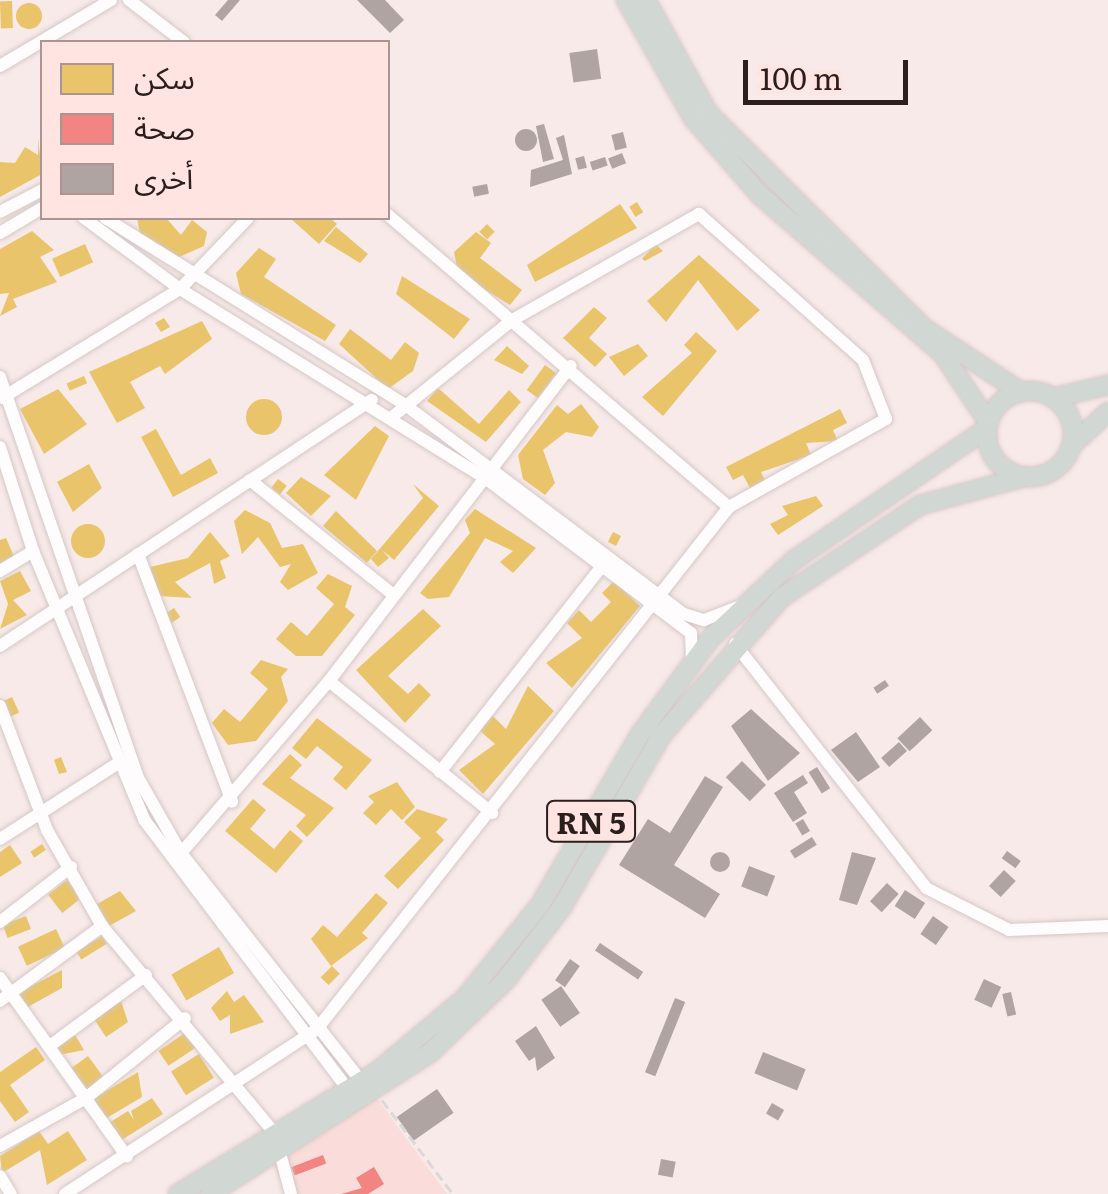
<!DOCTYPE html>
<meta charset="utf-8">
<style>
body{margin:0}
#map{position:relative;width:1108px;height:1194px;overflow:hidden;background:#f8eae8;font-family:Literata,"Noto Sans Arabic",serif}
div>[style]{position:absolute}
.built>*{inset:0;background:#faddda}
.homes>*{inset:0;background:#e9c46a;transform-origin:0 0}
.round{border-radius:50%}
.health>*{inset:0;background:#f28482;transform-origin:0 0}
.building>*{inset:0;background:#afa4a2;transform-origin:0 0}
.path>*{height:2.5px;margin-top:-1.25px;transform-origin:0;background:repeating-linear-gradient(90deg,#ddd8d8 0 10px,transparent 0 15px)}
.roads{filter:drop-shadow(0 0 2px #d4c8c7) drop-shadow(0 0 2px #d4c8c7)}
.minor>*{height:12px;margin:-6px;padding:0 6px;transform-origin:6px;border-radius:6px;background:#fefcfc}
.highway>*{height:18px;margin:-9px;padding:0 9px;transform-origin:9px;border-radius:9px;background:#d1d8d3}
.highway>.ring{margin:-9px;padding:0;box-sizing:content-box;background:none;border:18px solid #d1d8d3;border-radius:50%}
span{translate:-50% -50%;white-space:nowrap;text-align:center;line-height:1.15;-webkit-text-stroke:10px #ffe4e1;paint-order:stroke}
.shield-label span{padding:2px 8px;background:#ffe4e1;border:2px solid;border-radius:8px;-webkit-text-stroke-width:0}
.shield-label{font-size:30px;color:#2a1f1d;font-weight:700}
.legend{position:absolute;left:40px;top:40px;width:350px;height:180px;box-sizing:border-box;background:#ffe4e1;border:2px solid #aa9593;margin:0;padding:12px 18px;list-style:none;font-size:30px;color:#2a1f1d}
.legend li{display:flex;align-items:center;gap:20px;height:50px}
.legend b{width:50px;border:2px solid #aa9593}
.scale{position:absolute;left:743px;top:60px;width:165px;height:45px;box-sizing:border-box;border:5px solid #2a1f1d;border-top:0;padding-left:12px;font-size:30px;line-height:35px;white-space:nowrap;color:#2a1f1d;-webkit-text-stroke:8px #ffe4e1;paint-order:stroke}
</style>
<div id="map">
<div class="built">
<div style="clip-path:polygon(376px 1097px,447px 1194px,288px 1194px,274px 1165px)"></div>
</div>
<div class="homes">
<div style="left:12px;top:1px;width:27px;height:12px;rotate:88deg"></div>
<div class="round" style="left:16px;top:3px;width:26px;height:26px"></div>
<div style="clip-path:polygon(38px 138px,42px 174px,0 197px,0 162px,15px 163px,25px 147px,38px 155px)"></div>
<div style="left:637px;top:202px;width:12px;height:9px;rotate:59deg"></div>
<div style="clip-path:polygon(620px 204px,637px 228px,535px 282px,527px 265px)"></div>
<div style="clip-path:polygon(137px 218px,166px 218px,181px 235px,192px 220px,207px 232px,204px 246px,177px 258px,140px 234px)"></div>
<div style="clip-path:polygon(290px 218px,330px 218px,337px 224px,319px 244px)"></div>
<div style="left:487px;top:224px;width:11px;height:11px;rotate:45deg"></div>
<div style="clip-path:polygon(336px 227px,368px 254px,360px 263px,324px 241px)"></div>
<div style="clip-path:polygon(32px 231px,54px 250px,40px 257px,34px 248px,57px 282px,13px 299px,17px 307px,0 316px,9px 293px,0 294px,0 249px)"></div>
<div style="clip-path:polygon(476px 232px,491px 243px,480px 258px,522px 290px,510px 305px,458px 273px,454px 252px)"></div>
<div style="left:85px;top:244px;width:20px;height:36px;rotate:66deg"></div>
<div style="clip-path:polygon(655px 244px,663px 251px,645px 261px,642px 259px)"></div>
<div style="clip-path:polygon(259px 248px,276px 259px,264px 277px,336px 325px,325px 341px,241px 294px,236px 273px)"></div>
<div style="clip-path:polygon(699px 255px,760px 310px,737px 331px,698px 280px,666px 322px,647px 301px)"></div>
<div style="clip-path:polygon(402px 276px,470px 319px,454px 339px,396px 294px)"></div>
<div style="clip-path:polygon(594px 307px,607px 318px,589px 338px,607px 354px,595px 367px,563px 338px)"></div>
<div style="clip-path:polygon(164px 318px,170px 327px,161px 332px,155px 323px)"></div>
<div style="clip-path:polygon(202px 321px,212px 339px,165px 374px,160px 366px,130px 382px,145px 408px,117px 423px,89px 372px)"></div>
<div style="clip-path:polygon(350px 329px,391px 360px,405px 342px,419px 353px,413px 371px,388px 389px,339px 344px)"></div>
<div style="clip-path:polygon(696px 332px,717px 351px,663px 416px,642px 397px,692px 353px,684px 345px)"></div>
<div style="clip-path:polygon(638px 344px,648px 356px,624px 376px,609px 357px)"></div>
<div style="clip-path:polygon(507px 346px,529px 366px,522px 374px,494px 360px)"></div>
<div style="left:545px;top:365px;width:14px;height:31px;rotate:36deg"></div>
<div style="left:84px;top:376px;width:8px;height:19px;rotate:67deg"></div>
<div style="clip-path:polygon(438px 388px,479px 424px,509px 390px,521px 402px,486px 442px,427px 401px)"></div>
<div style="clip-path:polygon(58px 389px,87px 424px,44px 454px,20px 409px)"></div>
<div class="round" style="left:246px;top:399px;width:36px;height:36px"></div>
<div style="clip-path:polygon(581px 404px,599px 427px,592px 437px,566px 432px,543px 450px,555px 483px,545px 495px,523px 479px,518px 455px,557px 405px,568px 414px)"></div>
<div style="clip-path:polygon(840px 409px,847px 423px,833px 430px,838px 441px,806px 443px,811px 455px,761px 472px,765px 480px,750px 488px,743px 475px,733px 480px,726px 467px)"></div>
<div style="clip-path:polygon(375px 426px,389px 436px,356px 500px,324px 475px)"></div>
<div style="clip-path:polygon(156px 429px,181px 475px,210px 458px,218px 473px,173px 497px,141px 437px)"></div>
<div style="clip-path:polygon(89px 464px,102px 488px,73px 512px,57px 482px)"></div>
<div style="clip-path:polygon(301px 477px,331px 496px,311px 516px,286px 493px)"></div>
<div style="left:278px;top:479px;width:11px;height:11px;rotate:38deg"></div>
<div style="clip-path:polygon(413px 484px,439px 506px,394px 560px,382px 550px,389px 558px,378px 567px,371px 559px,423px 498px)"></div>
<div style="clip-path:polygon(816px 496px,823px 506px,778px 535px,770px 524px,788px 515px,782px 506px)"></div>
<div style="clip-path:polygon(475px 509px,536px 548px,513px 573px,500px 562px,513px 551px,485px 538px,449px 597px,428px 599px,420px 593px,470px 533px,465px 520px)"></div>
<div style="clip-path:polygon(245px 510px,270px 523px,282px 548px,303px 544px,318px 573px,288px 590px,280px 582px,291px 564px,280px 567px,258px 537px,242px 554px,234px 521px)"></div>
<div style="clip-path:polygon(336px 511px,377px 551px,367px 563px,323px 526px)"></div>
<div class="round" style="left:71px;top:524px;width:34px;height:34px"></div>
<div style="clip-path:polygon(210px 532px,230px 556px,220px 561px,226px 578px,214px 584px,210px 563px,175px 582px,192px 598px,158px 596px,150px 567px,188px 558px)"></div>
<div style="left:613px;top:532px;width:9px;height:11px;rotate:27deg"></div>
<div style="clip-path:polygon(6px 538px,15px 559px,0 566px,0 540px)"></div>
<div style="clip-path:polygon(20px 571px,31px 591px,13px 600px,27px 615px,0 629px,8px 604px,0 581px)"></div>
<div style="clip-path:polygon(328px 574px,352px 586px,345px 607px,355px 615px,322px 656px,296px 656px,276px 639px,291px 622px,307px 636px,334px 604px,316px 588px)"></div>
<div style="clip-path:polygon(614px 581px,640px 606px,572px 688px,546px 663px,582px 638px,567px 623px,579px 610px,591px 622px,611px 602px,602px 593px)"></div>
<div style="left:174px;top:608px;width:11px;height:11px;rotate:56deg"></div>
<div style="clip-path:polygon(423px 609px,441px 626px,388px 676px,408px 694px,419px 683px,431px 695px,405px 723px,356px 670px)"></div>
<div style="clip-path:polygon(261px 660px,288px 669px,281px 677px,288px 701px,256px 741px,228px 745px,212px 723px,224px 709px,240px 722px,268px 689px,250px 673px)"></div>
<div style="clip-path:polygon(528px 686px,554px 711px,483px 794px,459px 770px,495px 744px,479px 730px,493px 716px,506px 729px)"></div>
<div style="left:12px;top:697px;width:17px;height:10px;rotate:65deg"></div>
<div style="clip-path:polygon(317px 718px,372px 760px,346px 790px,333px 779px,343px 767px,317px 746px,306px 759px,292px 748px)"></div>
<div style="clip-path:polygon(290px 754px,302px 765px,290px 778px,334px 808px,307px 837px,296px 826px,306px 815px,262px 784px)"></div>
<div style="clip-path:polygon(61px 757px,67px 772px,59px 774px,54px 760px)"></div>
<div style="clip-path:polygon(397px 782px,415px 807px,402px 820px,391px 809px,376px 825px,363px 813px,374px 802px,368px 796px)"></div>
<div style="clip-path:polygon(253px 799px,266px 810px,250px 829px,274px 849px,290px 830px,303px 841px,276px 873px,225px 831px)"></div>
<div style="clip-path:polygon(417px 809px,448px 819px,436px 832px,444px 840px,398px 889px,384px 876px,421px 838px,404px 822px)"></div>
<div style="left:42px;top:844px;width:7px;height:14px;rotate:56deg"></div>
<div style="clip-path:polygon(10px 845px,22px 863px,0 877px,0 852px)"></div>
<div style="left:67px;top:880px;width:23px;height:24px;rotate:52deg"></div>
<div style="clip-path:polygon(120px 891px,136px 911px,109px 926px,97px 904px)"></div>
<div style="clip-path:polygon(376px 893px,388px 903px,362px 933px,368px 938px,331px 966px,311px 939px,323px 925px,337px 937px)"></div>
<div style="left:26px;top:916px;width:14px;height:25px;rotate:69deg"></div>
<div style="left:56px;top:929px;width:21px;height:42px;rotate:65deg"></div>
<div style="left:102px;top:936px;width:9px;height:30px;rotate:58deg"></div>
<div style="left:219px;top:947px;width:30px;height:55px;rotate:60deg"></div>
<div style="left:332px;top:966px;width:11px;height:16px;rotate:45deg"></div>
<div style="clip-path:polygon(62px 970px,62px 988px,26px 1008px,18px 993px)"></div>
<div style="clip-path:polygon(227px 991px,234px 1002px,244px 995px,264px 1022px,230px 1034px,230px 1015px,220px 1021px,211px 1008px)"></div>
<div style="clip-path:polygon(121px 1001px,128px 1022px,106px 1037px,94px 1019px)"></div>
<div style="clip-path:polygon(74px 1033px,84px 1050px,59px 1055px,53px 1046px)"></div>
<div style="left:185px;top:1033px;width:18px;height:32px;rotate:56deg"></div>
<div style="clip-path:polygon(36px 1047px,45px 1060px,10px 1085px,29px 1112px,15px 1122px,0 1101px,0 1072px)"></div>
<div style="left:199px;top:1054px;width:28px;height:33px;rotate:58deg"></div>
<div style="left:88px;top:1056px;width:26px;height:23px;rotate:54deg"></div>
<div style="clip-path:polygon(138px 1072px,142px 1097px,105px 1119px,93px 1099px)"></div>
<div style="clip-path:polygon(152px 1098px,163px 1114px,120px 1141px,109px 1123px,128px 1111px,134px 1120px,131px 1111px)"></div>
<div style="clip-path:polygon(39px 1131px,48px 1144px,68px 1131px,87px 1160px,47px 1185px,40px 1150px,2px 1173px,0 1156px)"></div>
</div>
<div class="health">
<div style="left:323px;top:1155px;width:9px;height:34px;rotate:69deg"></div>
<div style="clip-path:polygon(374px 1167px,384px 1184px,368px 1194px,341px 1194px,362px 1188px,356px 1178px)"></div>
</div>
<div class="building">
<div style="clip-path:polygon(228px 0,240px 0,222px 21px,215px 15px)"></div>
<div style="clip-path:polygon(357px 0,385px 0,404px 20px,390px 33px)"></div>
<div style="left:597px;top:49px;width:30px;height:28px;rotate:82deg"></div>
<div style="clip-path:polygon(544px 124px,554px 159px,543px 162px,536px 126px)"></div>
<div class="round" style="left:515px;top:129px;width:22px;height:22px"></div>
<div style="left:623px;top:132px;width:16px;height:12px;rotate:76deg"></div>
<div style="clip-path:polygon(564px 135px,572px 174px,530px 187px,531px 170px,563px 160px,556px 138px)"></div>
<div style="left:622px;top:153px;width:11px;height:15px;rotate:68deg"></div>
<div style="left:584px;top:156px;width:12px;height:9px;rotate:76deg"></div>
<div style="left:605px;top:157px;width:9px;height:16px;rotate:72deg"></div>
<div style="left:487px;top:184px;width:10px;height:15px;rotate:79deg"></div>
<div style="left:885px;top:680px;width:7px;height:14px;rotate:56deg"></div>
<div style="clip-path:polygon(751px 709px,800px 753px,768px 781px,731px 726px)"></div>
<div style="left:920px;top:717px;width:18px;height:31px;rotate:47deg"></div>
<div style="clip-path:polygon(856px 732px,880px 767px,858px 782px,831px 750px)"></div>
<div style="left:899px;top:742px;width:12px;height:24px;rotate:48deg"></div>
<div style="left:742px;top:761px;width:34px;height:23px;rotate:45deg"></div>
<div style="left:817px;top:767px;width:25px;height:10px;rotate:58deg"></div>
<div style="clip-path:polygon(803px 775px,808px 783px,794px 792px,807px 813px,793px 822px,774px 793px)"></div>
<div style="clip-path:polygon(705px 776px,723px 787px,674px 865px,720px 894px,705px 918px,619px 865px,648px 819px,670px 833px)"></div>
<div style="left:803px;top:819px;width:14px;height:9px;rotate:60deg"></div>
<div style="left:812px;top:837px;width:9px;height:26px;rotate:58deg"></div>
<div style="left:1007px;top:851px;width:17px;height:9px;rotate:36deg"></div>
<div class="round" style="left:710px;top:852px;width:20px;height:20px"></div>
<div style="clip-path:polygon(852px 852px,876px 858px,857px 905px,839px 900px)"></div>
<div style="left:749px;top:866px;width:28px;height:22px;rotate:21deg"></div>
<div style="left:1004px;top:870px;width:16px;height:22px;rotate:43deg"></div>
<div style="left:887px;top:883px;width:16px;height:25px;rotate:43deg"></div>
<div style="left:905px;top:890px;width:24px;height:19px;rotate:33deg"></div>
<div style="left:933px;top:916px;width:19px;height:22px;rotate:35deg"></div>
<div style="left:600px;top:943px;width:52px;height:9px;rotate:34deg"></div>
<div style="left:570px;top:959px;width:12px;height:26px;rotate:35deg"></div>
<div style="left:984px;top:979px;width:19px;height:23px;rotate:25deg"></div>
<div style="left:561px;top:986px;width:33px;height:24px;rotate:55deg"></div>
<div style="left:1011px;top:992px;width:23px;height:9px;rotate:77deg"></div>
<div style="left:675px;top:998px;width:11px;height:80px;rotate:22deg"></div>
<div style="clip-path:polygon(536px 1026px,555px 1058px,537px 1071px,535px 1057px,529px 1061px,515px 1041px)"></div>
<div style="left:763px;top:1052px;width:46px;height:23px;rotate:22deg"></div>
<div style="left:437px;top:1089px;width:29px;height:49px;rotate:55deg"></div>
<div style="left:772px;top:1103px;width:14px;height:12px;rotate:30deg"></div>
<div style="left:661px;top:1159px;width:15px;height:16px;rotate:11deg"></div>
</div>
<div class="path">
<div style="left:382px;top:1100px;width:118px;rotate:52.9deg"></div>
</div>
<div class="roads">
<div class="minor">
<div style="left:129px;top:0;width:69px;rotate:37.4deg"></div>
<div style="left:0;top:66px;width:129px;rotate:-30.7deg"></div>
<div style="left:0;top:212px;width:47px;rotate:-27.6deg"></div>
<div style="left:388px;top:215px;width:449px;rotate:40.6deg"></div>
<div style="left:84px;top:218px;width:119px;rotate:36.5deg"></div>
<div style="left:180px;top:289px;width:359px;rotate:31.8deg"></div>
<div style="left:485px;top:478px;width:258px;rotate:37deg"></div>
<div style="left:691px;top:633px;width:28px;rotate:88deg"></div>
<div style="left:105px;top:218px;width:352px;rotate:31.9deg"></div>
<div style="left:404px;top:404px;width:350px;rotate:36.9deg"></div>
<div style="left:684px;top:614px;width:21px;rotate:17deg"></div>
<div style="left:704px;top:620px;width:39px;rotate:-21deg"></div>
<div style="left:0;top:233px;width:49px;rotate:-30.8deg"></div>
<div style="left:0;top:377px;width:422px;rotate:71deg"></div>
<div style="left:137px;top:776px;width:89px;rotate:60.3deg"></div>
<div style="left:181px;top:853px;width:289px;rotate:51.7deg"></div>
<div style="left:2px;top:398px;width:209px;rotate:-31.5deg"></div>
<div style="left:180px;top:289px;width:98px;rotate:-46.2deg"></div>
<div style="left:0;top:447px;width:109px;rotate:72.4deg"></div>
<div style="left:33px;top:551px;width:292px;rotate:67.5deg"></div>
<div style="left:145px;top:821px;width:336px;rotate:52.9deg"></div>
<div style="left:250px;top:480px;width:181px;rotate:38.7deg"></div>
<div style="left:138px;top:554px;width:265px;rotate:69.2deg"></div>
<div style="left:0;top:571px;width:39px;rotate:-31deg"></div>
<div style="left:735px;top:644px;width:310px;rotate:51.9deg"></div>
<div style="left:926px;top:888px;width:93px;rotate:26.8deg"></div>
<div style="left:1009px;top:930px;width:99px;rotate:-2.3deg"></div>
<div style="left:0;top:646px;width:446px;rotate:-33.5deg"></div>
<div style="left:329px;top:681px;width:210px;rotate:39deg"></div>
<div style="left:0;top:706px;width:133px;rotate:69.2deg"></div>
<div style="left:47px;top:830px;width:111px;rotate:60.2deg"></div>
<div style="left:102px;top:926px;width:271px;rotate:50.2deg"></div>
<div style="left:275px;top:1134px;width:62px;rotate:75.1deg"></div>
<div style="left:440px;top:772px;width:262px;rotate:-51.8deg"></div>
<div style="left:0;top:839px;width:139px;rotate:-32.7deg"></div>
<div style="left:181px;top:853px;width:227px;rotate:-49.3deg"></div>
<div style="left:329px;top:681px;width:397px;rotate:-52.5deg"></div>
<div style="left:0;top:922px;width:90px;rotate:-37.8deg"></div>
<div style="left:0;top:978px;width:219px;rotate:54.6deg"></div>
<div style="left:0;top:1001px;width:127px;rotate:-36.3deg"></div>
<div style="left:51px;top:1045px;width:118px;rotate:-36.4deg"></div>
<div style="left:0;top:1146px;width:98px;rotate:-29.2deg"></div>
<div style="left:86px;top:1098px;width:127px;rotate:-38.9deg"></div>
<div style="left:0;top:1176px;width:21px;rotate:59deg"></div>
<div style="left:65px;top:1194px;width:301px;rotate:-33.2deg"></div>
<div style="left:317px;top:1029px;width:665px;rotate:-51.72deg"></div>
<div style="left:729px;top:507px;width:180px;rotate:-29.3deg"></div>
<div style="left:886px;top:419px;width:63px;rotate:-111.3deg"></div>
<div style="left:863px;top:360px;width:220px;rotate:-138.3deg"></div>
<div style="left:699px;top:214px;width:216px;rotate:150.4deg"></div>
<div style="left:511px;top:321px;width:153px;rotate:141.1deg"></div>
</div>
<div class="highway">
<div style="left:626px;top:0;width:136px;rotate:60.4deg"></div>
<div style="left:693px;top:118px;width:102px;rotate:49deg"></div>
<div style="left:760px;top:195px;width:242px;rotate:41deg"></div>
<div style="left:943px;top:354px;width:82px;rotate:56.5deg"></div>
<div style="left:646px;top:0;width:129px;rotate:61.2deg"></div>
<div style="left:708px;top:113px;width:306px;rotate:44.9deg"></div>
<div style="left:925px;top:329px;width:115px;rotate:33.3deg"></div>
<div class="ring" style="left:987px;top:391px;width:68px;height:68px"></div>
<div style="left:1053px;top:398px;width:57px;rotate:-13.3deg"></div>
<div style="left:1071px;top:446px;width:50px;rotate:-42.6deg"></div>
<div style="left:178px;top:1194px;width:235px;rotate:-31.6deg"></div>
<div style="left:378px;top:1071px;width:114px;rotate:-40deg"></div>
<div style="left:465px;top:998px;width:119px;rotate:-51.1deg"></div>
<div style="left:540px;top:905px;width:199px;rotate:-59.6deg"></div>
<div style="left:641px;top:733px;width:117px;rotate:-53.7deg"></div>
<div style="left:710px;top:639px;width:115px;rotate:-43.2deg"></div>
<div style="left:794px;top:560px;width:232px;rotate:-34.3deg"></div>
<div style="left:210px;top:1194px;width:263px;rotate:-32.7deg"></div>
<div style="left:431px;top:1052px;width:104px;rotate:-43.8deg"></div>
<div style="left:506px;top:980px;width:92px;rotate:-52.5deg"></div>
<div style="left:562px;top:907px;width:198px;rotate:-59.9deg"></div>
<div style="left:661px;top:736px;width:184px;rotate:-49deg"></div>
<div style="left:782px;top:597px;width:166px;rotate:-33.7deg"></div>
<div style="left:920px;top:505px;width:108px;rotate:-15.1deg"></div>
</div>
</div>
<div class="shield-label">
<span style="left:591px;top:821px">RN 5</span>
</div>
<ul class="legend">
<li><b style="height:28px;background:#e9c46a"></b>سكن</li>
<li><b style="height:28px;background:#f28482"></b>صحة</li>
<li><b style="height:28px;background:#afa4a2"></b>أخرى</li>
</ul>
<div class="scale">100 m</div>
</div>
